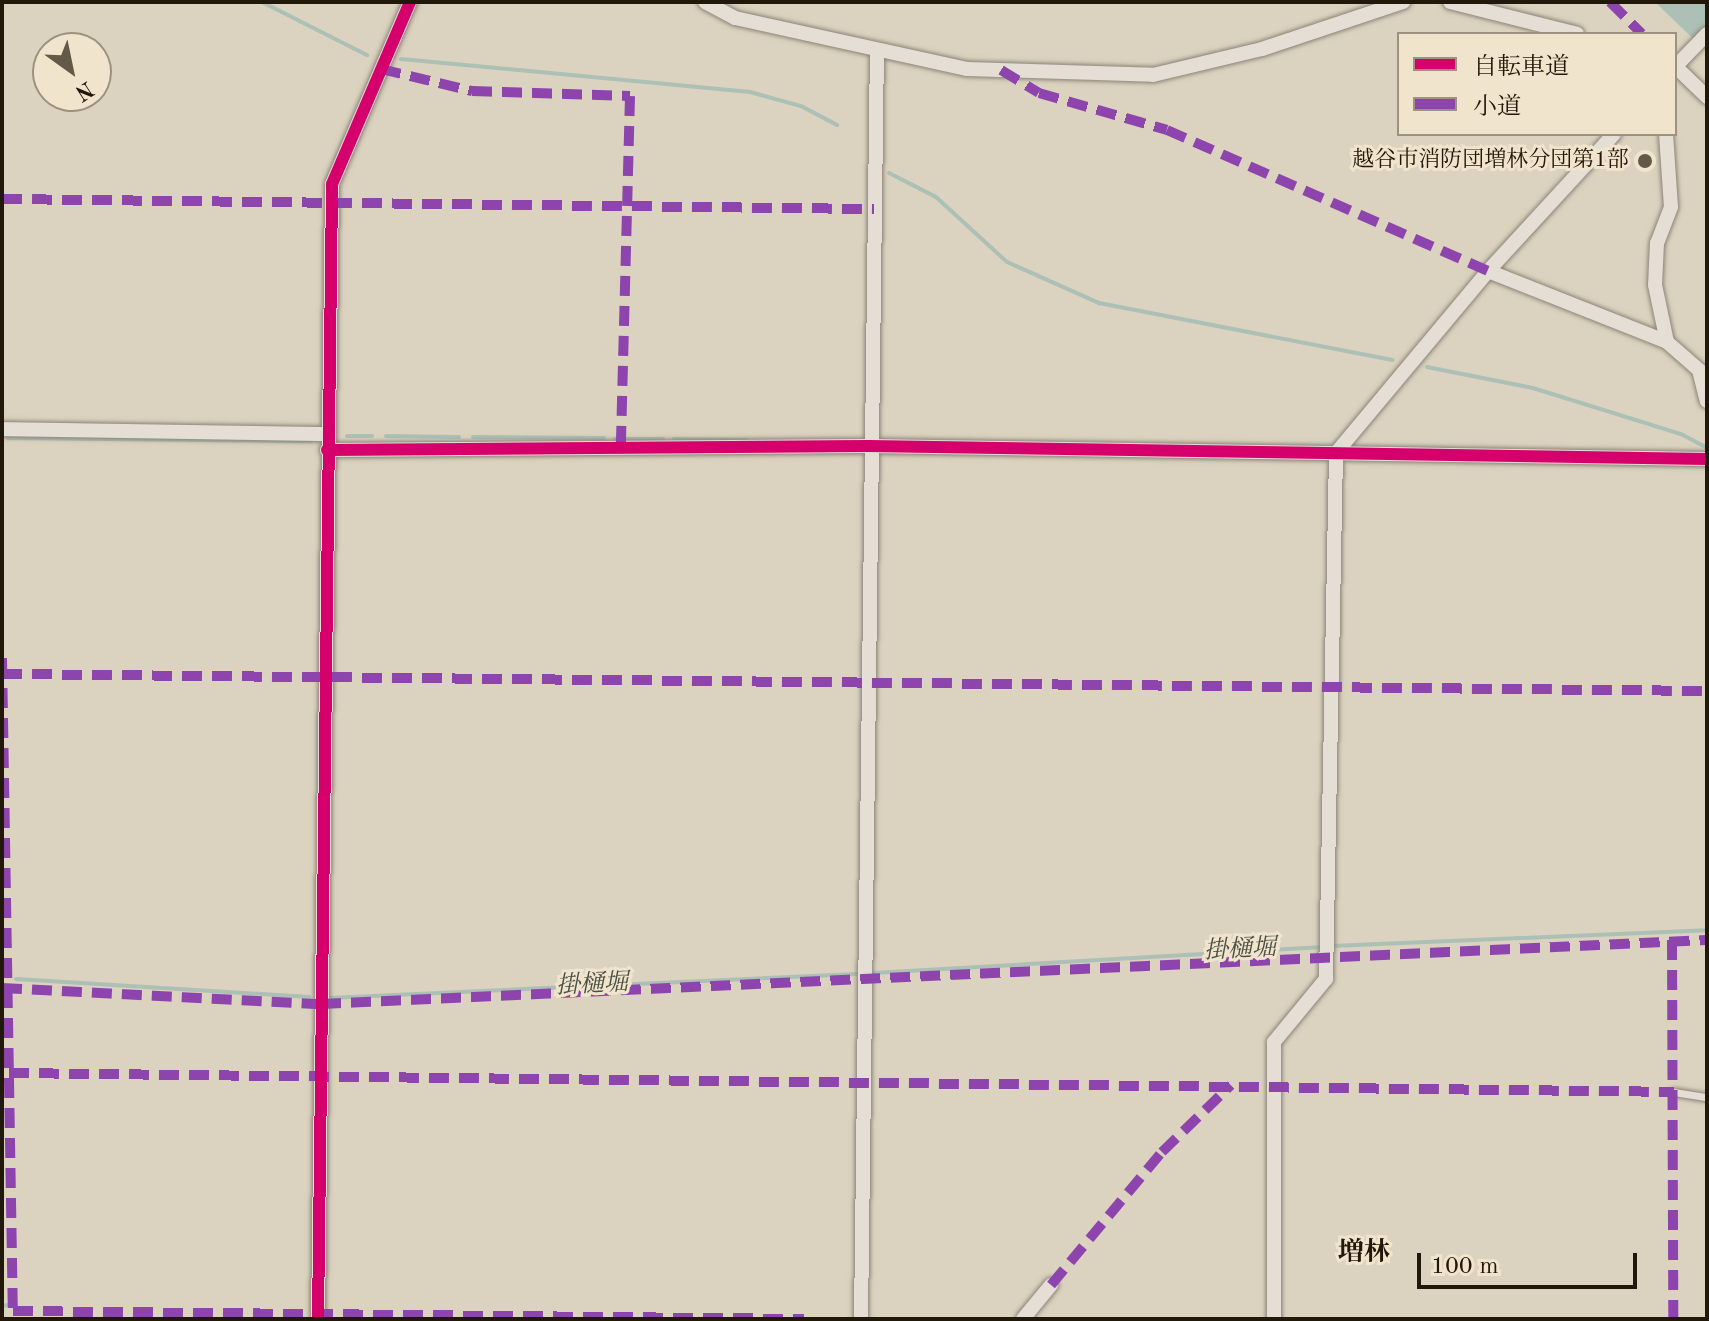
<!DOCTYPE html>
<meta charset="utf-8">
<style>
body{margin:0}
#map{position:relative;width:1709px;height:1321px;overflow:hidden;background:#dbd2bf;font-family:"Old Standard TT","Noto Serif JP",serif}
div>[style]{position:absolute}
.water>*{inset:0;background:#acc0b6}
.stream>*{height:4px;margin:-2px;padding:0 2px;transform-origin:2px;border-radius:2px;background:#acc0b6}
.building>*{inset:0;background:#c1b0a0;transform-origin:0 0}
.roads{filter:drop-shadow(0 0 2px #8b8478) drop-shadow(0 0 2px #8b8478)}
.lane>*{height:7px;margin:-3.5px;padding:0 3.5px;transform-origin:3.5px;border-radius:3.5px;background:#e4ded4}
.street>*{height:14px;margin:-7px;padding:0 7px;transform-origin:7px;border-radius:7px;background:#e4ded4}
.quiet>*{height:10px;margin-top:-5px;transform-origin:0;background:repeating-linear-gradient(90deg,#8e44ad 0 20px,transparent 0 30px)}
.cycleway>*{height:12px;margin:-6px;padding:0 6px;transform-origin:6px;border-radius:6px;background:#d6006c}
.dots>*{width:22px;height:22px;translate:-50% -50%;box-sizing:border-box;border:4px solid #f0e4cd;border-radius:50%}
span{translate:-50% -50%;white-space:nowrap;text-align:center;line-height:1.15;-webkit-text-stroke:6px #f0e4cd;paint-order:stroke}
.poi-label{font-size:22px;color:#21180a}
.right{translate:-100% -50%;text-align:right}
.water-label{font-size:24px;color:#4b5045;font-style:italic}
.quarter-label{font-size:26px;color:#21180a;font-weight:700}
.frame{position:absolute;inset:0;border:4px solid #21180a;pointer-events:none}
.legend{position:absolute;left:1397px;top:32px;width:280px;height:104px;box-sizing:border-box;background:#f0e4cd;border:2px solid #9d927f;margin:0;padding:10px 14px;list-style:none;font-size:24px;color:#21180a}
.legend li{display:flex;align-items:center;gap:16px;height:40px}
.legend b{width:40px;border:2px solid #9d927f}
.north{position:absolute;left:32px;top:32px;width:80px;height:80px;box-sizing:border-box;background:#f0e4cd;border:2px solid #9d927f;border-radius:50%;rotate:147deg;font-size:22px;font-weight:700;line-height:32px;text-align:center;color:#21180a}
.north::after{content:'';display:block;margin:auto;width:28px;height:36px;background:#625949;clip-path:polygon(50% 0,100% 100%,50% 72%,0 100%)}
.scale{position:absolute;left:1417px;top:1253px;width:220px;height:36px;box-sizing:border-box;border:4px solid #21180a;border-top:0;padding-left:10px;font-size:24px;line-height:28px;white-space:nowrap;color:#21180a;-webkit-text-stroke:6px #f0e4cd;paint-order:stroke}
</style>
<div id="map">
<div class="water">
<div style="clip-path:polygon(1655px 2px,1707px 2px,1707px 52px)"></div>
</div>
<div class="stream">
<div style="left:262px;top:2px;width:118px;rotate:26.8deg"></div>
<div style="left:401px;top:59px;width:351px;rotate:5.4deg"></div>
<div style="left:750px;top:92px;width:53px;rotate:15.4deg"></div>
<div style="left:801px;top:106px;width:41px;rotate:27.8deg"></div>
<div style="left:889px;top:173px;width:53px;rotate:27.1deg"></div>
<div style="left:936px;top:197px;width:96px;rotate:42.5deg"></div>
<div style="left:1007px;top:262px;width:101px;rotate:24deg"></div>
<div style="left:1099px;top:303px;width:299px;rotate:11deg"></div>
<div style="left:1427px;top:367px;width:108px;rotate:11.2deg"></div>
<div style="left:1533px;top:388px;width:155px;rotate:17.3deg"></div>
<div style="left:1681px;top:434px;width:30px;rotate:28deg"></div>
<div style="left:347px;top:436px;width:25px"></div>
<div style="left:386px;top:436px;width:73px;rotate:0.8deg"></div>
<div style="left:473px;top:437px;width:131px;rotate:0.4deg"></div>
<div style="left:8px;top:438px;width:303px;rotate:0.6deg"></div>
<div style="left:615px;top:439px;width:48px"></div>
<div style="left:674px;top:439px;width:73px;rotate:0.8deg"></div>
<div style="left:1332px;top:946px;width:375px;rotate:-2.4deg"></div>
<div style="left:873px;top:973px;width:447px;rotate:-3.3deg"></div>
<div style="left:16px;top:979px;width:294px;rotate:3.5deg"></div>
<div style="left:329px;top:998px;width:528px;rotate:-2.61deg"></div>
<div style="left:2px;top:1306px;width:6px;rotate:-9deg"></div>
</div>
<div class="building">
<div style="left:1639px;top:153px;width:16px;height:14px;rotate:14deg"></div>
</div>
<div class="roads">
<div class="lane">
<div style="left:1674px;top:1092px;width:33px;rotate:9deg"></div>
</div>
<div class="street">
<div style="left:705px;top:2px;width:34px;rotate:28deg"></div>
<div style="left:735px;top:18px;width:238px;rotate:12.4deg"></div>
<div style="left:967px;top:69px;width:186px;rotate:1.8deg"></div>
<div style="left:1153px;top:75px;width:112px;rotate:-13.4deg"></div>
<div style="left:1262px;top:49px;width:149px;rotate:-18.4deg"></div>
<div style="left:1450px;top:2px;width:131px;rotate:14.1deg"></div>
<div style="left:1675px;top:66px;width:45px;rotate:44.1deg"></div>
<div style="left:1675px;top:67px;width:46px;rotate:-45.9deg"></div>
<div style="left:1666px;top:134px;width:73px;rotate:86.1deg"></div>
<div style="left:1671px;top:207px;width:39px;rotate:111deg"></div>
<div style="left:1657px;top:243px;width:42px;rotate:92.7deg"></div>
<div style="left:1655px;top:285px;width:58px;rotate:78.1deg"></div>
<div style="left:1488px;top:271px;width:193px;rotate:21.6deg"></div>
<div style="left:1667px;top:342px;width:43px;rotate:41.2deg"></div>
<div style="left:1699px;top:370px;width:32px;rotate:76deg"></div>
<div style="left:2px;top:429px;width:326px;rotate:0.9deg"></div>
<div style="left:327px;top:450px;width:542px;rotate:-0.42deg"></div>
<div style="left:869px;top:446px;width:838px;rotate:0.89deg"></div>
<div style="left:318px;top:1319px;width:1135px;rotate:-89.29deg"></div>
<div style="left:332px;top:184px;width:198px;rotate:-66.8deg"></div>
<div style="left:861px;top:1319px;width:1267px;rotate:-89.28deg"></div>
<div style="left:1023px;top:1319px;width:44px;rotate:-50.5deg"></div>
<div style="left:1274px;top:1319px;width:277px;rotate:-90deg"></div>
<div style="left:1274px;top:1042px;width:82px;rotate:-50.5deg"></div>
<div style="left:1326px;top:979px;width:526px;rotate:-88.91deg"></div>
<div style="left:1336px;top:453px;width:237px;rotate:-50.1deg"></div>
<div style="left:1488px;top:271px;width:186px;rotate:-47.4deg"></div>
</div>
</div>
<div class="quiet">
<div style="left:1610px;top:2px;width:45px;rotate:45deg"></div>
<div style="left:381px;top:69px;width:94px;rotate:13.6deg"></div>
<div style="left:472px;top:91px;width:158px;rotate:1.8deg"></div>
<div style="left:630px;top:96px;width:352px;rotate:91.5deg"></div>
<div style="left:1001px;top:70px;width:44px;rotate:31.2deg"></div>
<div style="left:1039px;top:93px;width:133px;rotate:16.1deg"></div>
<div style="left:1167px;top:130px;width:351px;rotate:23.7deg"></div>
<div style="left:2px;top:199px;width:872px;rotate:0.66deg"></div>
<div style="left:2px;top:658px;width:661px;rotate:89.05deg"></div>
<div style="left:2px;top:674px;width:1705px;rotate:0.57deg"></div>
<div style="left:1672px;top:940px;width:379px;rotate:89.8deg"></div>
<div style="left:2px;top:988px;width:319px;rotate:2.9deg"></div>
<div style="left:321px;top:1004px;width:1387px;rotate:-2.64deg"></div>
<div style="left:9px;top:1073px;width:1665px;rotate:0.65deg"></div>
<div style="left:1051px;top:1285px;width:173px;rotate:-50.2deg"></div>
<div style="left:1162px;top:1152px;width:96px;rotate:-44.2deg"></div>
<div style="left:13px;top:1311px;width:791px;rotate:0.58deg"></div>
</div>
<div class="cycleway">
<div style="left:327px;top:450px;width:542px;rotate:-0.42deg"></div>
<div style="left:869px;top:446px;width:838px;rotate:0.89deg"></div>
<div style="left:318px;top:1319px;width:1135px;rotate:-89.29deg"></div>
<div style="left:332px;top:184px;width:198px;rotate:-66.8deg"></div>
</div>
<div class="dots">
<div style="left:1645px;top:161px;background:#625949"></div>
</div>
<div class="poi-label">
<span class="right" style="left:1629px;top:161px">越谷市消防団増林分団第1部</span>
</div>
<div class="water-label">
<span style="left:1240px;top:951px;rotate:-3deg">掛樋堀</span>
<span style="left:592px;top:986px;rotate:-3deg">掛樋堀</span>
</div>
<div class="quarter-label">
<span style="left:1364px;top:1254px">増林</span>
</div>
<div class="frame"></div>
<ul class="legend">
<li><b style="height:10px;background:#d6006c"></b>自転車道</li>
<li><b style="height:10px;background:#8e44ad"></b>小道</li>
</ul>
<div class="north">N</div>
<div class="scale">100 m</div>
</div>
